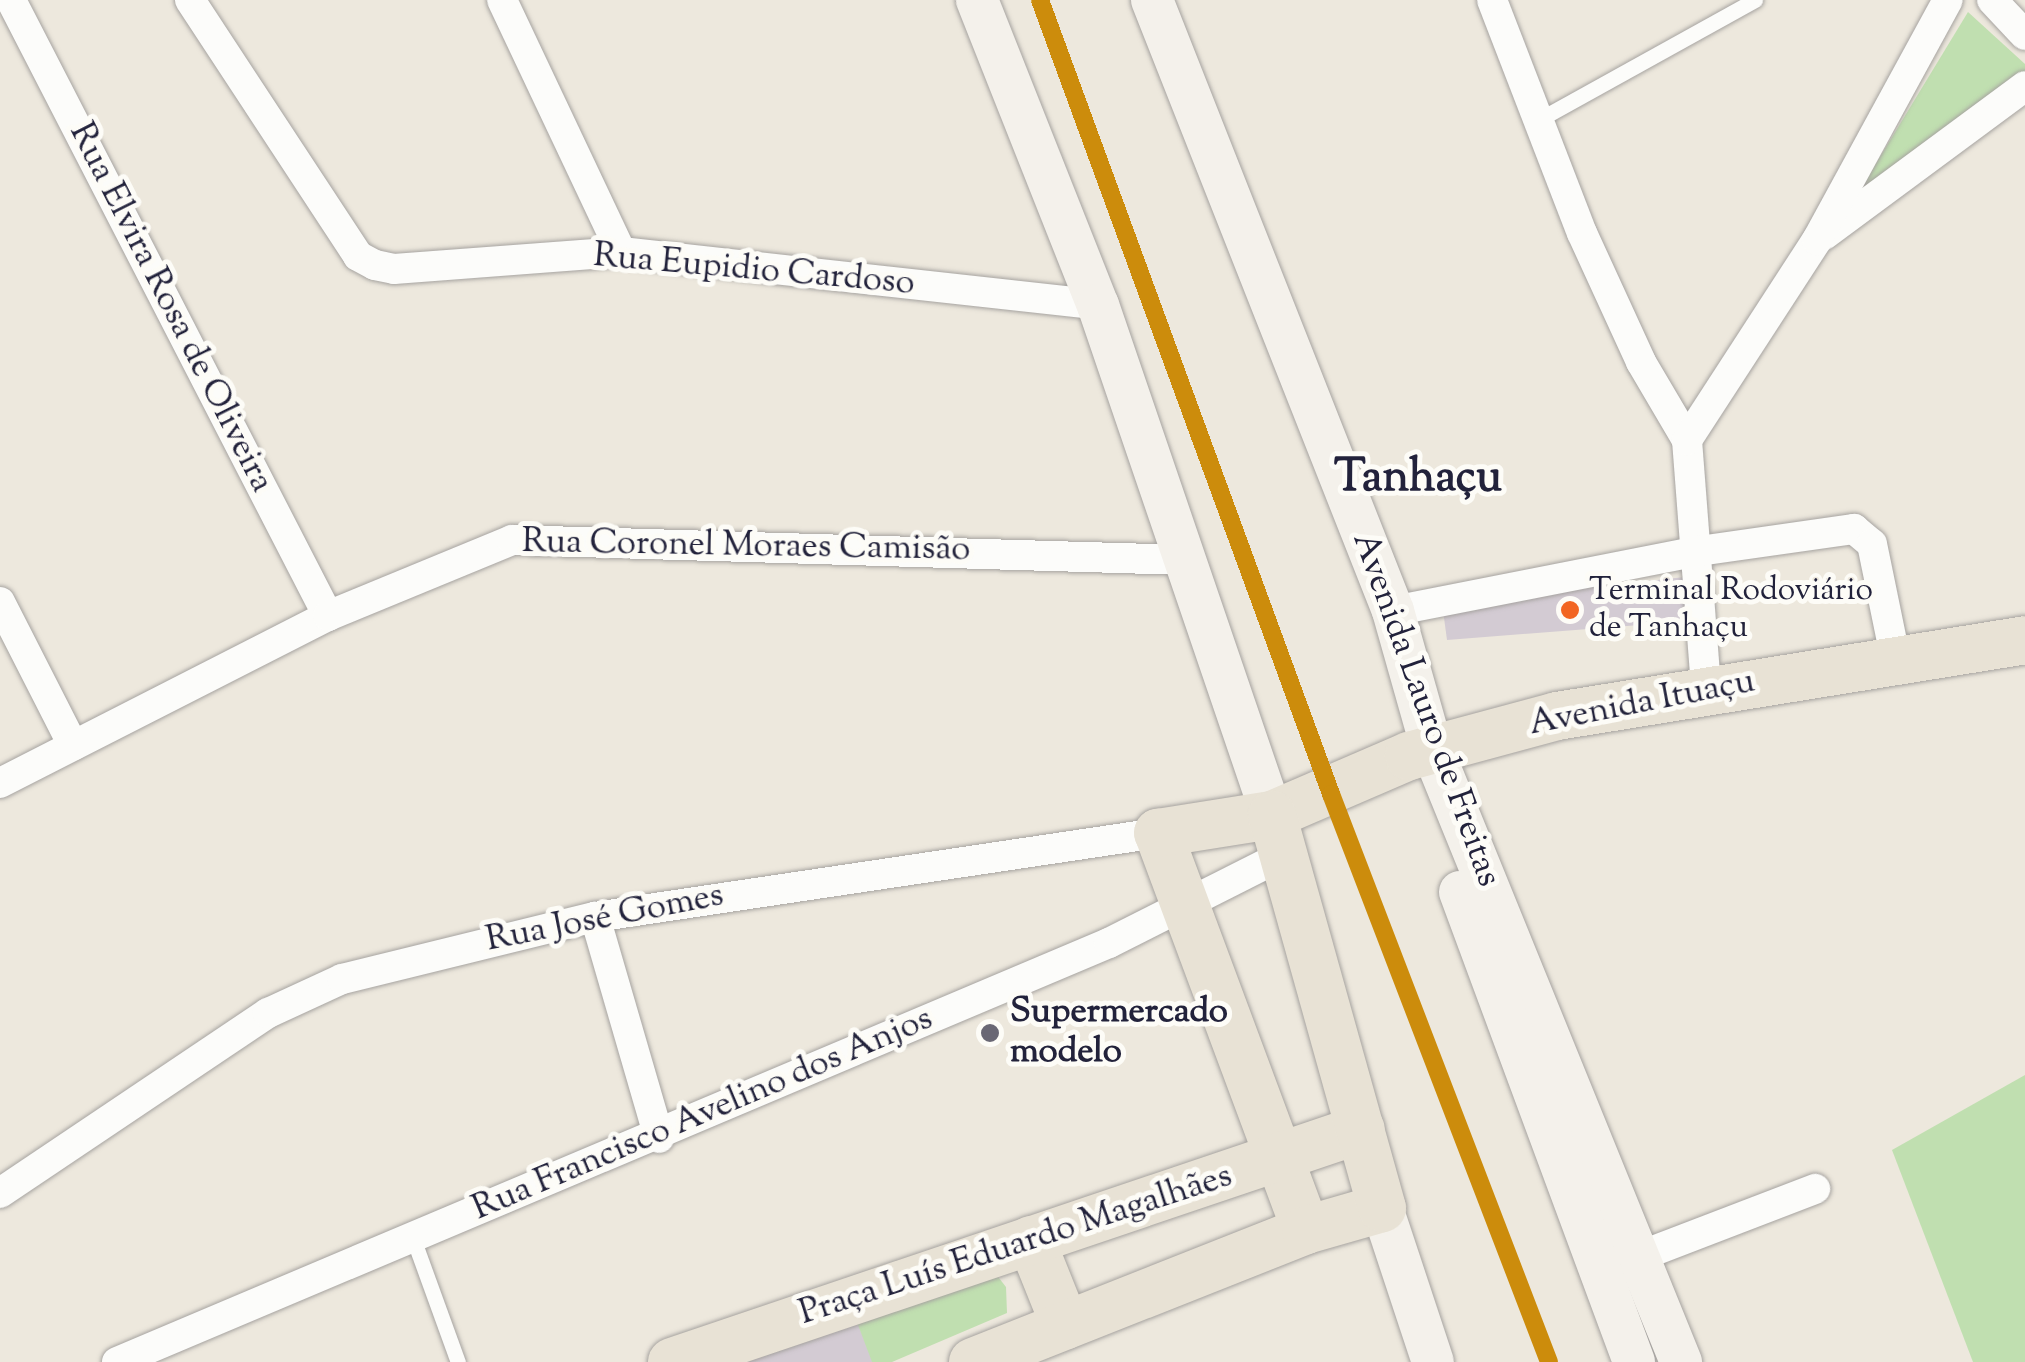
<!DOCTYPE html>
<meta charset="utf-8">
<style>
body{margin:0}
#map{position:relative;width:2025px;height:1362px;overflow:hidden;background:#ede8dd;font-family:"Sorts Mill Goudy",serif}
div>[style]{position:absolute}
.green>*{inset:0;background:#c0dfb0}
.building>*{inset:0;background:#d3cbd3}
.roads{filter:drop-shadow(0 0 2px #a6a3a0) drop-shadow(0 0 2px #a6a3a0)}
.lane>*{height:15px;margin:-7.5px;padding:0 7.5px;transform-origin:7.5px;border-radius:7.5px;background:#fcfcfa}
.street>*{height:30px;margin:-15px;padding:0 15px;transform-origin:15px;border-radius:15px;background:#fcfcfa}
.secondary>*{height:42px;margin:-21px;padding:0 21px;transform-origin:21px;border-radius:21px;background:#f4f1eb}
.primary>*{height:48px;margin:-24px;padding:0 24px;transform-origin:24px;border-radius:24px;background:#e8e2d5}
.rail-1>*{height:18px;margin:-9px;padding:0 9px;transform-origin:9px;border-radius:9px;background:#cc8c0c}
.dots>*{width:28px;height:28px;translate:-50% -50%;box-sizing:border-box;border:5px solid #fdfcf7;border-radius:50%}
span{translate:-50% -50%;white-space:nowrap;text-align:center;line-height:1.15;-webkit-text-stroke:10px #fdfcf7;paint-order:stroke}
.bus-label{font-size:32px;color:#22223b}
.left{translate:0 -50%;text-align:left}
.street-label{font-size:35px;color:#22223b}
.poi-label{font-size:35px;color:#22223b;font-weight:700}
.district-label{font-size:45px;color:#22223b;font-weight:700}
</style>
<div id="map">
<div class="green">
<div style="clip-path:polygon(1968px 12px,2025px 64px,2025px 75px,1858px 193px)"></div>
<div style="clip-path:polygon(2025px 1075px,2025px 1362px,1973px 1362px,1892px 1150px)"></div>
<div style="clip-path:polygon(992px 1269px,1006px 1287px,1007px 1313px,892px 1362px,717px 1362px)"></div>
</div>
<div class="building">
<div style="clip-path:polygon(1685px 577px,1691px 621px,1447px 640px,1442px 603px)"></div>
<div style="clip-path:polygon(855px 1317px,872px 1362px,738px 1362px)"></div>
</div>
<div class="roads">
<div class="lane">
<div style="left:1540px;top:119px;width:246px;rotate:-29deg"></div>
<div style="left:413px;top:1238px;width:132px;rotate:70.1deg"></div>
</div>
<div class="street">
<div style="left:11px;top:0;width:693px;rotate:62.77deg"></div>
<div style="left:190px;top:0;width:306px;rotate:56.7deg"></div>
<div style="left:358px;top:256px;width:19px;rotate:28deg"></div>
<div style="left:375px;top:265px;width:19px;rotate:12deg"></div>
<div style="left:394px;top:269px;width:228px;rotate:-4.3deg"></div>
<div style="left:621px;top:252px;width:480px;rotate:6.3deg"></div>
<div style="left:502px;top:0;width:279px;rotate:64.7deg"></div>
<div style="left:1492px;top:0;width:250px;rotate:68.9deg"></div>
<div style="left:1582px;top:233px;width:142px;rotate:65.4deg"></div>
<div style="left:1641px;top:362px;width:91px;rotate:59.5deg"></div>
<div style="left:1687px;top:440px;width:250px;rotate:85.6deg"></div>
<div style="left:1992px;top:0;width:48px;rotate:46.7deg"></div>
<div style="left:1824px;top:235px;width:250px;rotate:-36.5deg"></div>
<div style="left:1687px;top:440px;width:239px;rotate:-57deg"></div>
<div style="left:1817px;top:240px;width:273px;rotate:-61.4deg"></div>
<div style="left:0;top:602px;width:161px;rotate:63deg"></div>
<div style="left:1393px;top:611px;width:312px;rotate:-11.1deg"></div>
<div style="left:1699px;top:551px;width:157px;rotate:-8.1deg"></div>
<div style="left:1854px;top:529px;width:23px;rotate:40deg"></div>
<div style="left:1872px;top:544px;width:119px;rotate:78.4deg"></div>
<div style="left:0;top:783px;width:368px;rotate:-27deg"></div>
<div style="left:328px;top:616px;width:199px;rotate:-22.4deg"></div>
<div style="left:512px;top:540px;width:675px;rotate:1.7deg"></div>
<div style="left:595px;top:917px;width:230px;rotate:73.8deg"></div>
<div style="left:0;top:1193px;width:323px;rotate:-33.9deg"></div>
<div style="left:268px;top:1013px;width:81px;rotate:-24.7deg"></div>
<div style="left:342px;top:979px;width:260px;rotate:-13.8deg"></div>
<div style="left:595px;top:917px;width:569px;rotate:-8.49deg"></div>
<div style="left:1622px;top:1263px;width:207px;rotate:-21deg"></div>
<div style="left:117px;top:1362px;width:1077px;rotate:-22.9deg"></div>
<div style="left:1109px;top:943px;width:195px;rotate:-26.8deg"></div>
</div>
<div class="secondary">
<div style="left:977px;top:0;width:328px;rotate:68.4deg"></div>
<div style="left:1098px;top:305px;width:539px;rotate:71.16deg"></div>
<div style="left:1152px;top:0;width:657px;rotate:68.47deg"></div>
<div style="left:1393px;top:611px;width:143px;rotate:74.2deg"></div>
<div style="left:1432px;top:749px;width:662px;rotate:67.89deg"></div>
<div style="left:1460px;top:892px;width:501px;rotate:69.68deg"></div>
<div style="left:1382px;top:1208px;width:162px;rotate:71.7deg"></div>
</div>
<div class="primary">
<div style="left:1306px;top:1230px;width:424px;rotate:-110.4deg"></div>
<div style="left:1158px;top:833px;width:115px;rotate:-9deg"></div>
<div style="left:1272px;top:815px;width:149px;rotate:-23.3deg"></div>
<div style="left:1409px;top:756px;width:153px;rotate:-15.1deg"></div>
<div style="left:1557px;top:716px;width:474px;rotate:-9.2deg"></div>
<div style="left:1031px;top:1240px;width:92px;rotate:68.2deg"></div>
<div style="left:672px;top:1362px;width:727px;rotate:-18.68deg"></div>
<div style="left:973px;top:1362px;width:358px;rotate:-21.6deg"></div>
<div style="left:1306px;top:1230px;width:79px;rotate:-16.1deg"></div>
<div style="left:1382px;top:1208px;width:408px;rotate:-105.6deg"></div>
</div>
</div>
<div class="rail-1">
<div style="left:1040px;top:0;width:846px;rotate:69.87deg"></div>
<div style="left:1331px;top:794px;width:608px;rotate:69deg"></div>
</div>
<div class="dots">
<div style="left:1570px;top:610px;background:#f26522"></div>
<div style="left:990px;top:1033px;background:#696774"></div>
</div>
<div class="bus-label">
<span class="left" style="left:1589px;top:610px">Terminal Rodoviário<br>de Tanhaçu</span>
</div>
<div class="street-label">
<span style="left:754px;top:271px;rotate:5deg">Rua Eupidio Cardoso</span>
<span style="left:170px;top:308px;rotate:63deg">Rua Elvira Rosa de Oliveira</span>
<span style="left:746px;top:547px;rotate:1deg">Rua Coronel Moraes Camisão</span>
<span style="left:1642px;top:704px;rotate:-11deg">Avenida Ituaçu</span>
<span style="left:1425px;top:710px;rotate:70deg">Avenida Lauro de Freitas</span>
<span style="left:605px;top:919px;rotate:-11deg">Rua José Gomes</span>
<span style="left:703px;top:1115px;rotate:-23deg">Rua Francisco Avelino dos Anjos</span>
<span style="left:1016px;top:1246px;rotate:-18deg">Praça Luís Eduardo Magalhães</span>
</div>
<div class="poi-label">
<span class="left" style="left:1010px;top:1033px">Supermercado<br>modelo</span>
</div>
<div class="district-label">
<span style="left:1418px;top:480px">Tanhaçu</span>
</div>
</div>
